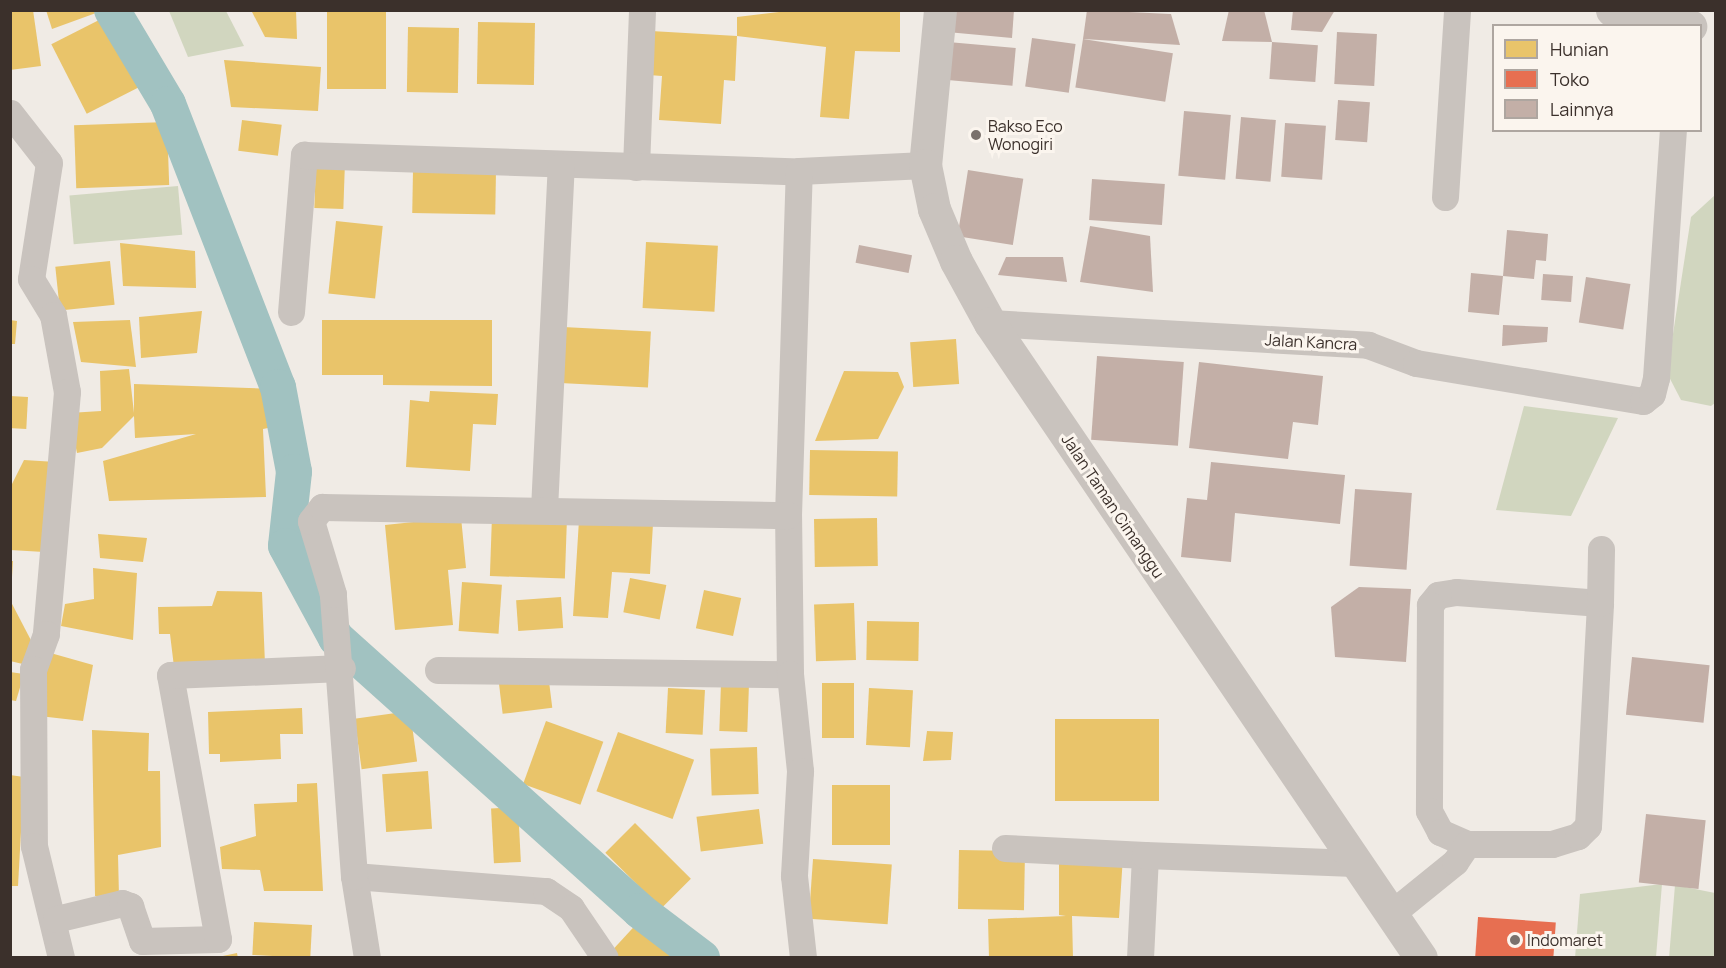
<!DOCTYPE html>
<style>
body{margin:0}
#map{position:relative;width:1726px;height:968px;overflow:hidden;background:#f0ebe5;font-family:Manrope,sans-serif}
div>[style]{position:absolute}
.green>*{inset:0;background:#d1d6bf;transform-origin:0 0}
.homes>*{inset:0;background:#e9c46a;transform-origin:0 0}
.shops>*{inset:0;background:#e76f51;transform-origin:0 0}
.canal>*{height:36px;margin:-18px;padding:0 18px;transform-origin:18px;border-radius:18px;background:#a1c2c1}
.building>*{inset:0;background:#c3afa7;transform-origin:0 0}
.minor>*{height:27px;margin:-13.5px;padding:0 13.5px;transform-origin:13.5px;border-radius:13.5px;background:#c9c3be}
.tertiary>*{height:33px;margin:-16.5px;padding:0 16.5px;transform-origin:16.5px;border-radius:16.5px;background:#c9c3be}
.dots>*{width:16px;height:16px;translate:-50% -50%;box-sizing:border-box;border:3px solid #fbf5ee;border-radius:50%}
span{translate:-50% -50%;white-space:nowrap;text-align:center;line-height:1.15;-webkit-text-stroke:6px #fbf5ee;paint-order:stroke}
.poi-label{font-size:16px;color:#3b302b}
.left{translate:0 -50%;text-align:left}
.street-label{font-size:16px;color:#3b302b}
.frame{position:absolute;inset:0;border:12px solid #3b302b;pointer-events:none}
.legend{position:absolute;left:1492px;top:24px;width:210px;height:108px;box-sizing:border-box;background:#fbf5ee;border:2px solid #aea6a0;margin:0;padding:8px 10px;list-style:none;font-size:18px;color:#3b302b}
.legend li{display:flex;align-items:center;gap:12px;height:30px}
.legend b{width:30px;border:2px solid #aea6a0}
</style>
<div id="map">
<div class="green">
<div style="clip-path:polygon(169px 11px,226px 11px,244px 46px,188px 57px)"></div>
<div style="left:178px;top:186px;width:49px;height:109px;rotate:85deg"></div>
<div style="clip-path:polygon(1715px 195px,1715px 403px,1711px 406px,1681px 400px,1667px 373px,1691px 217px)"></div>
<div style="clip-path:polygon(1524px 406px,1618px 418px,1571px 516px,1496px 510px)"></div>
<div style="clip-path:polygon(1662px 884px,1656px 957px,1575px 958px,1580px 894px)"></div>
<div style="clip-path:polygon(1675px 885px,1715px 893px,1715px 957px,1669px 958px)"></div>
</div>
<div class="homes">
<div style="clip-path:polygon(10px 10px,33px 10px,41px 66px,10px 70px)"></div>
<div style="clip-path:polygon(46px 10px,95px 10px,96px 13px,52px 29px)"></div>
<div style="clip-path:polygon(251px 10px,296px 10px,297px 39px,265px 37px)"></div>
<div style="left:327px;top:10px;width:59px;height:79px"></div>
<div style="clip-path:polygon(796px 10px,900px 10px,900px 52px,855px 51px,849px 119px,820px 117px,826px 47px,737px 36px,737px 17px)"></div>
<div style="left:103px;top:18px;width:78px;height:58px;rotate:63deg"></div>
<div style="left:478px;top:22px;width:57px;height:62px;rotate:1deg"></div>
<div style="left:408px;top:27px;width:51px;height:65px;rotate:1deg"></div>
<div style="clip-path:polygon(651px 31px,737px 36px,735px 81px,724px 80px,721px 124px,659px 120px,662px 76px,649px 75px)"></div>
<div style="clip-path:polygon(224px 60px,321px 67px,318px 111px,231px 107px)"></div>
<div style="left:242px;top:120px;width:40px;height:31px;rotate:7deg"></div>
<div style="left:167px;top:122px;width:63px;height:93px;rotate:88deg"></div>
<div style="left:316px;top:161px;width:29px;height:47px;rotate:2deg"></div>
<div style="left:413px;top:170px;width:83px;height:43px;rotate:1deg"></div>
<div style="left:336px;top:221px;width:47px;height:73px;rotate:6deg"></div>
<div style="left:646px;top:242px;width:72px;height:66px;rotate:3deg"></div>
<div style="clip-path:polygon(120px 243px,195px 251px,196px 288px,123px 286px)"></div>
<div style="left:110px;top:261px;width:44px;height:55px;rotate:84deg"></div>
<div style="clip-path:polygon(202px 311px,197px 353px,141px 358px,139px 317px)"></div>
<div style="clip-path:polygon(10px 320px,17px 321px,15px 344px,10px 344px)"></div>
<div style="clip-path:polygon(130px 320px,136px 367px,81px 362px,73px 322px)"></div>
<div style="clip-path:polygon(322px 320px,492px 320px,492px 386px,383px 385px,383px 375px,322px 375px)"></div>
<div style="left:563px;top:327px;width:88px;height:56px;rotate:3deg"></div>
<div style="left:956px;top:339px;width:45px;height:46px;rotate:86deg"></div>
<div style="clip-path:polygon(129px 369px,134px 413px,134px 384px,277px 389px,283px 425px,263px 429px,266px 497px,109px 501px,103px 461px,196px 434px,135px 438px,134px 416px,102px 448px,77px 453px,69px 413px,101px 411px,100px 371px)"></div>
<div style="clip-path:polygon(844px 371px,898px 372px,904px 387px,878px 439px,815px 441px)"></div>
<div style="clip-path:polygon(430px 391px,498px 394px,496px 425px,473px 424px,470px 471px,406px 467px,410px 400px,429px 402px)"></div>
<div style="left:10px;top:396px;width:18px;height:32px;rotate:3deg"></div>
<div style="left:810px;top:450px;width:88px;height:45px;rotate:1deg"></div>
<div style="clip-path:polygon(24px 460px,56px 462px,44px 552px,10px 550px,10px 488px)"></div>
<div style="left:492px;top:516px;width:75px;height:60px;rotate:2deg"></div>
<div style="clip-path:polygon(461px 517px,466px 568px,448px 570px,453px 625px,395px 630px,385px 525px)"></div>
<div style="left:877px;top:518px;width:48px;height:63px;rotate:89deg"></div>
<div style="clip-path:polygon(579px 520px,653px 524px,650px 574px,612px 572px,608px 618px,573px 616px)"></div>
<div style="clip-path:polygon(98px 534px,147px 538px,143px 562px,100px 558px)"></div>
<div style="clip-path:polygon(10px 561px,13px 561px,12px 577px,10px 577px)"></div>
<div style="clip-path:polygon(93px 568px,137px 573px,133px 640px,61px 626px,65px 604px,94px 599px)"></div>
<div style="left:630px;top:578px;width:37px;height:35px;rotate:11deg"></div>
<div style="left:462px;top:582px;width:40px;height:49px;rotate:4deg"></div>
<div style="left:704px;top:590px;width:38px;height:39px;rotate:12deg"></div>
<div style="clip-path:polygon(217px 591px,262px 592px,265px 664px,174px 667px,170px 634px,159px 634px,158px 607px,212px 606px)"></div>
<div style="left:561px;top:597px;width:31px;height:45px;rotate:86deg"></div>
<div style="clip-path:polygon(10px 600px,35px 648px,27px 665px,10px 661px)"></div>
<div style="left:854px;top:603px;width:57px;height:40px;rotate:88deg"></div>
<div style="left:867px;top:621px;width:52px;height:39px;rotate:1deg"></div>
<div style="clip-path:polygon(47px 652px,93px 665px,83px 721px,39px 716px)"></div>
<div style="clip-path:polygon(10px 672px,24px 674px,16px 701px,10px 700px)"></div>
<div style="left:548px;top:673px;width:35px;height:50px;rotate:83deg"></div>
<div style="left:721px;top:683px;width:28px;height:48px;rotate:2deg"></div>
<div style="left:822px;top:683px;width:32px;height:55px"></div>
<div style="left:668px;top:688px;width:37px;height:45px;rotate:3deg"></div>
<div style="left:869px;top:688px;width:44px;height:57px;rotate:3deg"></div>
<div style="clip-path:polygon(302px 708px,303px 734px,280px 734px,281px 759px,220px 762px,220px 754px,209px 754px,208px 712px)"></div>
<div style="left:410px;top:711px;width:51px;height:56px;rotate:82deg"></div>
<div style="left:1159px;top:719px;width:82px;height:104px;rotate:90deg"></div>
<div style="left:546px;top:721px;width:61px;height:67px;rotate:20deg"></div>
<div style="clip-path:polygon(92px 730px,149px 733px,148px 771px,160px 771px,161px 847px,118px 855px,119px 896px,95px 896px)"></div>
<div style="clip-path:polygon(927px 731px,953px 732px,951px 760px,923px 761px)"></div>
<div style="left:618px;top:732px;width:81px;height:63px;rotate:20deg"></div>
<div style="left:757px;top:747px;width:47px;height:47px;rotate:88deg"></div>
<div style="left:428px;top:771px;width:58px;height:46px;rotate:86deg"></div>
<div style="clip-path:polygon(10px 775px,24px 777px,18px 886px,10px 886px)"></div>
<div style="clip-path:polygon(317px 783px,323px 891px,264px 891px,260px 870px,222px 869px,220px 847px,256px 836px,254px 804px,297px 802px,297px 784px)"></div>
<div style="left:832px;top:785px;width:58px;height:60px"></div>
<div style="left:518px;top:807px;width:55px;height:27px;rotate:87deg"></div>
<div style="left:759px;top:809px;width:35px;height:63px;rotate:83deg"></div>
<div style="left:635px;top:823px;width:79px;height:42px;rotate:45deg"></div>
<div style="left:959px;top:850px;width:66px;height:59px;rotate:1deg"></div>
<div style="clip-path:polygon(1123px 856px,1119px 918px,1072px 916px,1073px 958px,989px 958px,988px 919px,1066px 916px,1059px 915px,1059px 860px)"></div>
<div style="left:813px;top:859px;width:79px;height:60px;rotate:4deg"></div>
<div style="clip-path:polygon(642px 918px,688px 958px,607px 956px)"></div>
<div style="left:312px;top:925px;width:33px;height:58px;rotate:93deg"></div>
<div style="clip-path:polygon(237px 953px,238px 958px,218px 958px,218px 957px)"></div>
</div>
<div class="shops">
<div style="left:1478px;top:917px;width:78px;height:41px;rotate:4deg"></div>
</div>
<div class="canal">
<div style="left:112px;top:10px;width:109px;rotate:59.2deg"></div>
<div style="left:168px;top:104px;width:304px;rotate:68.8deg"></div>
<div style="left:278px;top:387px;width:86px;rotate:79.3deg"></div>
<div style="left:294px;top:472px;width:74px;rotate:96.2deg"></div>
<div style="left:286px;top:546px;width:105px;rotate:61.5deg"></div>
<div style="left:336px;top:638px;width:409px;rotate:41.9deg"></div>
<div style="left:640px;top:911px;width:78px;rotate:37.2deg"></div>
</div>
<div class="building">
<div style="clip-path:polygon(949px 10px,1014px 10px,1012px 38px,947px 32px)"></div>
<div style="clip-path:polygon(1087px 10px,1171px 14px,1180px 45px,1083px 39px)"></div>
<div style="clip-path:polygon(1229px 10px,1264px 10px,1272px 42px,1222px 41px)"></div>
<div style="clip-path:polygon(1293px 10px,1335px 10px,1322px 32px,1291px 30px)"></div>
<div style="left:1337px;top:32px;width:40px;height:52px;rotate:3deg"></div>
<div style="left:1032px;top:38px;width:44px;height:49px;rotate:8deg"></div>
<div style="left:1083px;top:39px;width:91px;height:49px;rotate:9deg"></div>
<div style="left:948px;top:42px;width:68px;height:38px;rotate:5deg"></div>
<div style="left:1272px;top:42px;width:46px;height:37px;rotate:4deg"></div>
<div style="left:1338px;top:100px;width:32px;height:40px;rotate:4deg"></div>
<div style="left:1184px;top:111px;width:47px;height:65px;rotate:5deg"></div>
<div style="left:1241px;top:117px;width:35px;height:62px;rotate:5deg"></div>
<div style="left:1285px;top:123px;width:41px;height:54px;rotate:4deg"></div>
<div style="left:968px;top:170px;width:56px;height:67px;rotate:9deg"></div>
<div style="left:1092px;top:179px;width:73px;height:41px;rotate:4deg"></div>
<div style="clip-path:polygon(1090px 226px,1150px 236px,1153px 292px,1080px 282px)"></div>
<div style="clip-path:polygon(1507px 230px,1548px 234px,1546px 261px,1536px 260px,1534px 279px,1503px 276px,1499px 315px,1468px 312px,1471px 273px,1503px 276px)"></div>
<div style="left:859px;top:245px;width:54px;height:18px;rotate:11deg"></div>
<div style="clip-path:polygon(1006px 257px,1063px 257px,1067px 282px,998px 275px)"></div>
<div style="left:1543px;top:274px;width:30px;height:26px;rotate:4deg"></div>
<div style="left:1586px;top:277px;width:45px;height:46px;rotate:9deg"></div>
<div style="clip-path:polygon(1503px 325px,1548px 327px,1547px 342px,1502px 346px)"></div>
<div style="left:1097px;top:356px;width:87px;height:84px;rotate:4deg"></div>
<div style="clip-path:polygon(1199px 362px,1323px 376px,1318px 425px,1293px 422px,1288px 459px,1189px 448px)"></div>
<div style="clip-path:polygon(1211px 462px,1345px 475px,1340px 524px,1235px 513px,1231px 562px,1181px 557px,1187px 498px,1207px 500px)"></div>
<div style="left:1355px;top:489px;width:57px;height:77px;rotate:4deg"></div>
<div style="clip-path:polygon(1359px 587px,1411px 589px,1406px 662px,1335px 657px,1331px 607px)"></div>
<div style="left:1632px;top:657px;width:78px;height:58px;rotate:6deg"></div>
<div style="left:1646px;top:814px;width:60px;height:69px;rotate:6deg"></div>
</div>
<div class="minor">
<div style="left:10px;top:113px;width:63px;rotate:52deg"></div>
<div style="left:49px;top:163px;width:117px;rotate:98.8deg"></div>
<div style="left:31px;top:279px;width:42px;rotate:58.6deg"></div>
<div style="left:53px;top:315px;width:78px;rotate:79.7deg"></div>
<div style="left:67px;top:392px;width:243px;rotate:95deg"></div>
<div style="left:46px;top:634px;width:37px;rotate:110deg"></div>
<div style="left:33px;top:669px;width:177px;rotate:89.7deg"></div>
<div style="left:34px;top:846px;width:115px;rotate:76.4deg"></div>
<div style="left:636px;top:167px;width:157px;rotate:-87.8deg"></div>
<div style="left:1445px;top:197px;width:187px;rotate:-86.3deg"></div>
<div style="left:291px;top:312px;width:158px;rotate:-85.3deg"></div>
<div style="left:304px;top:155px;width:495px;rotate:1.9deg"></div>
<div style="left:799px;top:171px;width:126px;rotate:-2.7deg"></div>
<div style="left:990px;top:323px;width:379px;rotate:3.3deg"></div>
<div style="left:1368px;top:345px;width:51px;rotate:20.6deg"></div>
<div style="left:1416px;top:363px;width:230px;rotate:9.5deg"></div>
<div style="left:1643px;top:401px;width:11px;rotate:-38deg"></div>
<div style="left:1652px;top:394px;width:16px;rotate:-76deg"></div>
<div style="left:1656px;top:378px;width:249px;rotate:-86.1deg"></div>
<div style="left:544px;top:509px;width:343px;rotate:-87.2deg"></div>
<div style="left:1600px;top:603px;width:144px;rotate:-175.6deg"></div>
<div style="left:1456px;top:592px;width:18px;rotate:171deg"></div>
<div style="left:1438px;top:595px;width:13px;rotate:129deg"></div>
<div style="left:1430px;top:605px;width:206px;rotate:90.3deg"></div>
<div style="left:1429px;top:811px;width:24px;rotate:62deg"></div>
<div style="left:1440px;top:832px;width:30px;rotate:24deg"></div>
<div style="left:1467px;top:844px;width:85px"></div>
<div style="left:1552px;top:844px;width:27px;rotate:-17deg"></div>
<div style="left:1578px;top:836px;width:14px;rotate:-45deg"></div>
<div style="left:1588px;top:826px;width:223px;rotate:-86.9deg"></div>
<div style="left:1600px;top:603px;width:54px;rotate:-88.9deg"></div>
<div style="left:438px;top:670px;width:352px;rotate:0.7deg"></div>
<div style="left:790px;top:674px;width:159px;rotate:-90.7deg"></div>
<div style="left:788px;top:515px;width:344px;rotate:-88.2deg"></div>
<div style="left:790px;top:674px;width:98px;rotate:84.1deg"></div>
<div style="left:800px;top:771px;width:105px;rotate:93.3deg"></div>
<div style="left:794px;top:876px;width:82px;rotate:83.7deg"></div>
<div style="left:1005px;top:848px;width:140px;rotate:2.9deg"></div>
<div style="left:354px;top:876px;width:193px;rotate:4.5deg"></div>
<div style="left:546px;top:891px;width:30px;rotate:34deg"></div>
<div style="left:571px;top:908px;width:60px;rotate:55.8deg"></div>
<div style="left:1392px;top:913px;width:81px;rotate:-39deg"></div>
<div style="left:1455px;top:862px;width:22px;rotate:-56deg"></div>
<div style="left:56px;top:919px;width:68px;rotate:-13.6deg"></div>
<div style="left:122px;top:903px;width:9px;rotate:21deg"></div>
<div style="left:130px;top:906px;width:37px;rotate:71deg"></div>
<div style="left:142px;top:941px;width:76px;rotate:-1.5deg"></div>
<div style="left:218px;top:939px;width:268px;rotate:-100.3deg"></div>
<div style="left:170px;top:675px;width:172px;rotate:-2.3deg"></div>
<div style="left:367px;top:958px;width:83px;rotate:-99deg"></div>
<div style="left:354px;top:876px;width:283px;rotate:-94.3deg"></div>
<div style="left:333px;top:594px;width:76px;rotate:-106.8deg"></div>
<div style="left:311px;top:521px;width:18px;rotate:-52deg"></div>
<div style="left:322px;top:507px;width:466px;rotate:1deg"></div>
<div style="left:1140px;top:958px;width:103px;rotate:-87.2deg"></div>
<div style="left:1145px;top:855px;width:209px;rotate:2.2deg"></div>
</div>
<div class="tertiary">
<div style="left:940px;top:10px;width:156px;rotate:95.5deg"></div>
<div style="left:925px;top:165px;width:45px;rotate:78.4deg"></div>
<div style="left:934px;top:209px;width:56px;rotate:67.1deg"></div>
<div style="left:956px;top:261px;width:71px;rotate:61.3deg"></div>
<div style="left:990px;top:323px;width:767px;rotate:55.83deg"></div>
<div style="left:1612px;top:10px;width:80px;rotate:11.6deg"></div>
</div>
<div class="dots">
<div style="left:976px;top:135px;background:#7a716c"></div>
<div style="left:1515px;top:940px;background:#7a716c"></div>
</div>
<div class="poi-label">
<span class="left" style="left:988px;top:135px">Bakso Eco<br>Wonogiri</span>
<span class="left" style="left:1527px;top:940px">Indomaret</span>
</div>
<div class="street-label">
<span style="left:1311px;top:342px;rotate:3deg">Jalan Kancra</span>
<span style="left:1113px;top:506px;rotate:56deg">Jalan Taman Cimanggu</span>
</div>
<div class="frame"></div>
<ul class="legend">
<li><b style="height:16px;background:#e9c46a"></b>Hunian</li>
<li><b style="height:16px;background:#e76f51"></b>Toko</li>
<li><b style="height:16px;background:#c3afa7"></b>Lainnya</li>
</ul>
</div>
